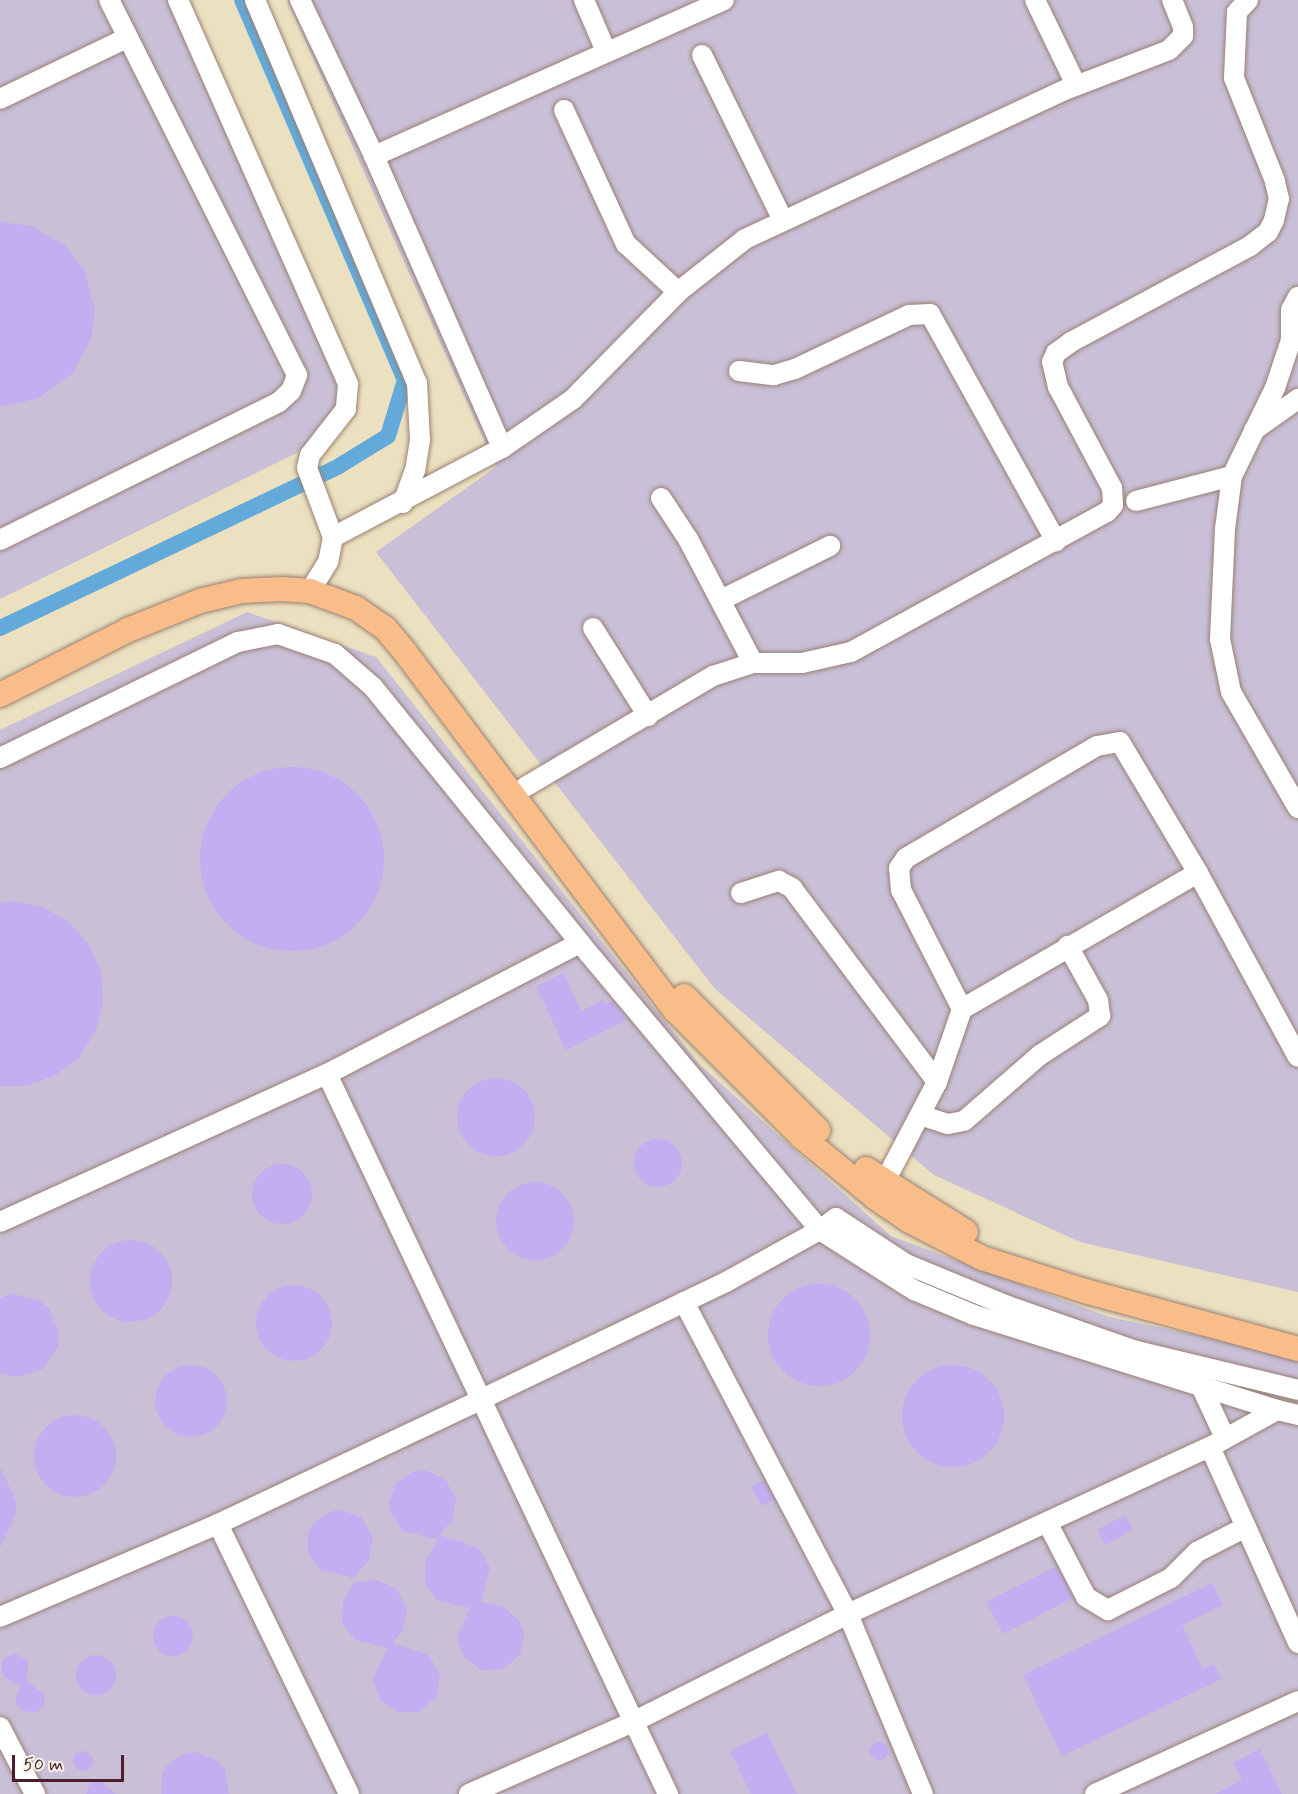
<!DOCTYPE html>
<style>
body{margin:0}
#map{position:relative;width:1298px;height:1794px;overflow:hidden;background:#ebe0bf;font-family:Mynerve,sans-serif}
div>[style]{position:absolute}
.industrial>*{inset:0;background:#c9bfd7}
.canal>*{height:16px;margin:-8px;padding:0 8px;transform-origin:8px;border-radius:8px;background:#63a9d9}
.building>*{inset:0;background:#c2aef0;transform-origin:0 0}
.round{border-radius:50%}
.roads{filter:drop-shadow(0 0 2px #9a8075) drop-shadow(0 0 2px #9a8075)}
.minor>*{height:20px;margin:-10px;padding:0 10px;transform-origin:10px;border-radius:10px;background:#fff}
.major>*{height:24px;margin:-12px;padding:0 12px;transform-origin:12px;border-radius:12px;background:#f9bd89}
span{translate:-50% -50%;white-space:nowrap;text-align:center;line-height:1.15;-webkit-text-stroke:4.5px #f7f3e8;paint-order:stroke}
.scale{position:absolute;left:12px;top:1755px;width:112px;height:27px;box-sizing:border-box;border:3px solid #4a1f2b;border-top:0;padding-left:8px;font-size:18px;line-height:21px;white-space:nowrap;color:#4a1f2b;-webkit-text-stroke:4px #f7f3e8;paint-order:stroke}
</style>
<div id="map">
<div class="industrial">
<div style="clip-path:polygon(0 0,182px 0,349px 377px,315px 444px,0 599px)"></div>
<div style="clip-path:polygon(287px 0,1298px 0,1298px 1292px,1080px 1242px,934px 1175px,715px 989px,376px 552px,496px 467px)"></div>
<div style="clip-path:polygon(247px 612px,376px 657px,700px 1065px,891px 1236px,1109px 1317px,1298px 1356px,1298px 1794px,0 1794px,0 730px)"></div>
</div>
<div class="canal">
<div style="left:0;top:628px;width:376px;rotate:-25.5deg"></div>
<div style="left:339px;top:466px;width:57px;rotate:-31.5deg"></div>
<div style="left:388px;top:436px;width:59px;rotate:-73.1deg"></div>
<div style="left:405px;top:380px;width:413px;rotate:-113.2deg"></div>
</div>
<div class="building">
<div style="clip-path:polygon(0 222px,31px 226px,66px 246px,84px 270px,95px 309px,91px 339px,72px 374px,39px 398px,10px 405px,0 406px)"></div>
<div class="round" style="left:200px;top:767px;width:184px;height:184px"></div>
<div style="clip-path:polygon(14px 901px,43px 907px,69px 922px,89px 945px,101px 972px,103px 1002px,96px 1031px,80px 1056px,56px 1075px,26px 1086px,0 1086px,0 903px)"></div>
<div style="clip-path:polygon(564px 973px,581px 1011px,603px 1000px,605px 1004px,613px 1001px,626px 1020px,566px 1050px,536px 986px)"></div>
<div class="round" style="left:457px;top:1078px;width:78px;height:78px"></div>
<div class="round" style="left:634px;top:1139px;width:48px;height:48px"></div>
<div class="round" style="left:252px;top:1164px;width:60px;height:60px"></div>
<div class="round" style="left:496px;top:1182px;width:78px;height:78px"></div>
<div class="round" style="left:90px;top:1240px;width:82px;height:82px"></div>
<div class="round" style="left:768px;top:1284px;width:102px;height:102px"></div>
<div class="round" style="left:256px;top:1285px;width:76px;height:76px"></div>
<div style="clip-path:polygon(13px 1294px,39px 1300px,49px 1308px,59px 1333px,58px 1347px,43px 1369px,17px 1377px,0 1374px,0 1298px)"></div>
<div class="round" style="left:155px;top:1365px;width:72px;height:72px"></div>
<div class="round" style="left:902px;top:1365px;width:102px;height:102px"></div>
<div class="round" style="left:34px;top:1415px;width:82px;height:82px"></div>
<div style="clip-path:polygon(0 1467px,17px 1503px,15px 1516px,0 1548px)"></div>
<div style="clip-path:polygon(425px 1470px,445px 1479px,456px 1498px,452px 1520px,436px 1539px,403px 1531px,391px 1513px,389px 1503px,396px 1483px,414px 1471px)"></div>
<div style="left:764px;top:1480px;width:22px;height:14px;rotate:63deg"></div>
<div style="clip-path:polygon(342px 1510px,362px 1518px,373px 1538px,369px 1560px,353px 1578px,320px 1570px,308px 1553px,308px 1532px,314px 1523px,331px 1511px)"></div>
<div style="left:1125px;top:1515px;width:17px;height:31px;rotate:62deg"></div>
<div style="clip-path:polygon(440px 1535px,479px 1548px,490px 1568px,481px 1602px,504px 1607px,520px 1622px,524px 1633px,520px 1655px,503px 1669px,481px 1670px,464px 1657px,457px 1637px,470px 1608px,437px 1600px,425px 1583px,425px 1562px)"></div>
<div style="left:1057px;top:1566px;width:36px;height:79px;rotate:63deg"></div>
<div style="clip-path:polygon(376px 1580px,396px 1588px,407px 1608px,403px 1630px,392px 1643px,429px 1655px,440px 1675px,436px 1697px,419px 1712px,397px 1712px,380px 1700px,373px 1680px,387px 1648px,355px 1640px,342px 1623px,343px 1602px,354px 1583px)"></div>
<div style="clip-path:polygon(1212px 1583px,1223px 1605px,1182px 1625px,1203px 1669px,1214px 1664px,1221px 1679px,1062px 1756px,1023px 1675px)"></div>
<div class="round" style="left:153px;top:1616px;width:40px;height:40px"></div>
<div style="clip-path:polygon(14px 1653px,28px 1660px,27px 1681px,45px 1695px,44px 1705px,37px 1713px,20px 1710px,15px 1702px,20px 1686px,2px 1675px,2px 1661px)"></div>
<div class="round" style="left:76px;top:1655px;width:40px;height:40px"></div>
<div style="clip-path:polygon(767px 1733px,797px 1794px,751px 1794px,730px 1751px)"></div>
<div class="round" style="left:870px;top:1742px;width:18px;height:18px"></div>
<div style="clip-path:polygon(1260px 1749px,1282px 1794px,1215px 1794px,1242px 1780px,1233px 1763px)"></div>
<div class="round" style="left:73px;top:1751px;width:20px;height:20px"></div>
<div style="clip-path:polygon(197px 1752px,218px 1761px,225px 1769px,229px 1794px,161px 1794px,162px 1775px,167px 1765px,186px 1753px)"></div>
<div style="clip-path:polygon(91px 1781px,103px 1783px,116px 1794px,86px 1794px)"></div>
</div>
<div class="roads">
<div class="minor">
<div style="left:178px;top:0;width:420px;rotate:66.1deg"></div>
<div style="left:348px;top:384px;width:25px;rotate:95deg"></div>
<div style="left:346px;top:409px;width:58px;rotate:128deg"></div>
<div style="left:310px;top:455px;width:13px;rotate:103deg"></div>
<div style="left:307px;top:468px;width:74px;rotate:69.4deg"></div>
<div style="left:333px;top:537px;width:25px;rotate:101deg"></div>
<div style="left:328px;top:562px;width:34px;rotate:122deg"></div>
<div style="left:255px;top:0;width:416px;rotate:67.1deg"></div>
<div style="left:417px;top:383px;width:57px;rotate:87deg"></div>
<div style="left:420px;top:440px;width:30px;rotate:99deg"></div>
<div style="left:415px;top:470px;width:35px;rotate:110deg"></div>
<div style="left:300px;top:0;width:173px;rotate:64.6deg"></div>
<div style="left:374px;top:156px;width:319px;rotate:66.3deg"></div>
<div style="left:502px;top:448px;width:191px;rotate:152.2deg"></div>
<div style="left:584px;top:0;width:56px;rotate:66.7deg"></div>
<div style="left:1035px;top:0;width:94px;rotate:64.2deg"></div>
<div style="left:702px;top:55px;width:184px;rotate:63.9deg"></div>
<div style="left:0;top:99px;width:141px;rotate:-25.7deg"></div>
<div style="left:564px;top:110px;width:148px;rotate:65.2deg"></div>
<div style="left:626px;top:244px;width:71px;rotate:42.7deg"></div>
<div style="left:374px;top:156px;width:383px;rotate:-24deg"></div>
<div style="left:1298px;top:335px;width:9px;rotate:144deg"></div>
<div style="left:1291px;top:340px;width:51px;rotate:108.4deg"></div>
<div style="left:1275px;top:388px;width:98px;rotate:116deg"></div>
<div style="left:1232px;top:476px;width:53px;rotate:97.5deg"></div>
<div style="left:1225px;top:529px;width:110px;rotate:92.6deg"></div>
<div style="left:1220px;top:639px;width:54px;rotate:78.3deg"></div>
<div style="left:1231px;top:692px;width:134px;rotate:60deg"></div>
<div style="left:1291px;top:340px;width:30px;rotate:-90deg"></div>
<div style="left:1291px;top:310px;width:15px;rotate:-62deg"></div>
<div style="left:739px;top:371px;width:35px;rotate:7deg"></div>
<div style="left:774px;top:375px;width:22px;rotate:-16deg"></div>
<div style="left:795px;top:369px;width:126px;rotate:-25.3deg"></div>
<div style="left:909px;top:315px;width:21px;rotate:-3deg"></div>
<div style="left:930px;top:314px;width:260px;rotate:61deg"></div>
<div style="left:1254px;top:430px;width:54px;rotate:-35.2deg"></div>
<div style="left:502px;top:448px;width:86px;rotate:-34.6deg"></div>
<div style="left:573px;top:399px;width:150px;rotate:-45.5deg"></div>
<div style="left:678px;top:292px;width:85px;rotate:-38.3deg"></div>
<div style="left:745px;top:239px;width:353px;rotate:-25deg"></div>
<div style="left:1065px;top:90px;width:111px;rotate:-21deg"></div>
<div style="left:1169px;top:50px;width:20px;rotate:-45deg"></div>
<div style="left:1183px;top:36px;width:9px;rotate:-90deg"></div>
<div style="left:1183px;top:27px;width:29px;rotate:-112deg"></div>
<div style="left:661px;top:498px;width:49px;rotate:56.6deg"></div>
<div style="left:688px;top:539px;width:140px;rotate:62.3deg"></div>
<div style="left:1136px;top:501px;width:99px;rotate:-14.6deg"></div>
<div style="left:0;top:540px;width:311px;rotate:-26.3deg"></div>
<div style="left:279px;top:402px;width:16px;rotate:-43deg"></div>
<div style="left:291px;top:391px;width:17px;rotate:-69deg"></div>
<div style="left:297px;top:375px;width:419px;rotate:-116.6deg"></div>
<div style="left:721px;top:600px;width:122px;rotate:-26.4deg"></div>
<div style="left:593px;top:628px;width:104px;rotate:58deg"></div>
<div style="left:0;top:758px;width:265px;rotate:-26deg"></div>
<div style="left:238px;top:642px;width:41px;rotate:-11.3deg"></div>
<div style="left:278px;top:634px;width:60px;rotate:19.3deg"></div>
<div style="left:335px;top:654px;width:50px;rotate:41deg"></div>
<div style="left:373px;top:687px;width:329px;rotate:51deg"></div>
<div style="left:580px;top:943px;width:374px;rotate:50.1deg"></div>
<div style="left:820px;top:1230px;width:112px;rotate:32.6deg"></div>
<div style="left:914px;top:1290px;width:65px;rotate:22.6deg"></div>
<div style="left:974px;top:1315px;width:318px;rotate:17.4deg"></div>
<div style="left:525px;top:787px;width:218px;rotate:-30.6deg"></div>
<div style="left:713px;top:676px;width:42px;rotate:-18deg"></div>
<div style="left:753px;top:663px;width:49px"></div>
<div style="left:802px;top:663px;width:50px;rotate:-12.7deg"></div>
<div style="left:851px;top:652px;width:292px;rotate:-28.7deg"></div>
<div style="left:1107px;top:512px;width:9px;rotate:-49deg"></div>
<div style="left:1113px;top:505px;width:17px;rotate:-93deg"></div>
<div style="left:1112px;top:488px;width:115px;rotate:-118.1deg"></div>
<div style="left:1058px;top:387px;width:26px;rotate:-103deg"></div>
<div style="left:1052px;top:362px;width:10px;rotate:-66deg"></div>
<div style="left:1056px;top:353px;width:19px;rotate:-36deg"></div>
<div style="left:1071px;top:342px;width:203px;rotate:-28.2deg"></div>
<div style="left:1250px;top:246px;width:23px;rotate:-38deg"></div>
<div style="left:1268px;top:232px;width:13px;rotate:-63deg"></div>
<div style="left:1274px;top:220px;width:22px;rotate:-77deg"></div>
<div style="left:1279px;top:199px;width:18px;rotate:-103deg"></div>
<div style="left:1275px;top:181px;width:111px;rotate:-111.7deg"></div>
<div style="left:1234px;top:78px;width:66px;rotate:-87.4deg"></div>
<div style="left:1237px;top:12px;width:16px;rotate:-47deg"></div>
<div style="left:741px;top:893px;width:40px;rotate:-18deg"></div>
<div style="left:779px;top:881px;width:15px;rotate:28deg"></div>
<div style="left:792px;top:888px;width:242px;rotate:53.2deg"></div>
<div style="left:962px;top:1009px;width:134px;rotate:-117.1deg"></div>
<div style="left:901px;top:890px;width:22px;rotate:-95deg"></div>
<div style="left:899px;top:868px;width:12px;rotate:-55deg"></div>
<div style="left:906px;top:858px;width:221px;rotate:-30.4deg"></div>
<div style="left:1097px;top:746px;width:23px;rotate:-10deg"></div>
<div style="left:1120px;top:742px;width:152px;rotate:59.2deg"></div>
<div style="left:1198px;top:873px;width:209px;rotate:61.5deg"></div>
<div style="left:327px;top:1074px;width:285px;rotate:-27.4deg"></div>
<div style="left:920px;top:1115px;width:29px;rotate:18deg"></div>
<div style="left:948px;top:1124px;width:16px;rotate:-11deg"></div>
<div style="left:964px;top:1121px;width:101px;rotate:-41deg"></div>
<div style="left:1040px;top:1055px;width:72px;rotate:-33deg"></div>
<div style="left:1100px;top:1016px;width:16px;rotate:-97deg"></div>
<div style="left:1098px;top:1000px;width:62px;rotate:-119.1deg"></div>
<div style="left:884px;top:1183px;width:114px;rotate:-62.3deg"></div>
<div style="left:937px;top:1082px;width:77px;rotate:-71.1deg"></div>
<div style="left:962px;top:1009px;width:272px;rotate:-30deg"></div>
<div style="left:0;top:1222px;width:359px;rotate:-24.4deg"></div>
<div style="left:327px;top:1074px;width:797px;rotate:64.66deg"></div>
<div style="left:684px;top:1302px;width:352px;rotate:62.3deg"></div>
<div style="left:848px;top:1614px;width:195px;rotate:67.4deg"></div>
<div style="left:1201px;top:1386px;width:57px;rotate:65.2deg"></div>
<div style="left:1210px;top:1447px;width:215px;rotate:65.8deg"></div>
<div style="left:218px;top:1524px;width:300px;rotate:64.1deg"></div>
<div style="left:1048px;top:1524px;width:82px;rotate:62.5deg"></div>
<div style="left:1086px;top:1597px;width:26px;rotate:31deg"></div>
<div style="left:1108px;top:1610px;width:71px;rotate:-26.9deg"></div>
<div style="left:1171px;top:1578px;width:37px;rotate:-45deg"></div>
<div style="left:1197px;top:1552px;width:55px;rotate:-27deg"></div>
<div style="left:0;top:1617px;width:237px;rotate:-23.1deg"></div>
<div style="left:218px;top:1524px;width:292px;rotate:-25.3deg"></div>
<div style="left:482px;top:1399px;width:271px;rotate:-25.6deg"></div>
<div style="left:726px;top:1282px;width:107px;rotate:-29deg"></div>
<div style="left:820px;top:1230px;width:20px;rotate:-37deg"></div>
<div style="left:836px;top:1218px;width:84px;rotate:33.3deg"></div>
<div style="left:906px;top:1264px;width:110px;rotate:22.4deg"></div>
<div style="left:1008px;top:1306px;width:133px;rotate:19.4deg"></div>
<div style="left:1133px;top:1350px;width:170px;rotate:13.6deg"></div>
<div style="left:0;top:1727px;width:76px;rotate:62.4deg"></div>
<div style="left:469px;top:1794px;width:181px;rotate:-23.7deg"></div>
<div style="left:635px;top:1721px;width:238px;rotate:-26.7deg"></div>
<div style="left:848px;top:1614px;width:399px;rotate:-24.8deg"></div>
<div style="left:1210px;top:1447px;width:77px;rotate:-28.9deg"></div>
<div style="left:1277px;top:1410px;width:22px;rotate:13deg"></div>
<div style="left:1095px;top:1794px;width:223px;rotate:-24.6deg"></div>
</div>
<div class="major">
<div style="left:0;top:695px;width:144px;rotate:-26.9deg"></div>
<div style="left:128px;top:630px;width:78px;rotate:-21.9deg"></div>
<div style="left:200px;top:601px;width:43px;rotate:-13.4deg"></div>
<div style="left:242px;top:591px;width:40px;rotate:-2.9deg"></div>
<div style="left:282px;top:589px;width:28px;rotate:4deg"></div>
<div style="left:310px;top:591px;width:49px;rotate:20.3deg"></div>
<div style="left:356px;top:608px;width:35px;rotate:35deg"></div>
<div style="left:385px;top:628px;width:31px;rotate:50deg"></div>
<div style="left:405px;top:652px;width:448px;rotate:53deg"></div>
<div style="left:675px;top:1010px;width:180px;rotate:45deg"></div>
<div style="left:802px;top:1137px;width:96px;rotate:39.5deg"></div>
<div style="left:876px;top:1198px;width:41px;rotate:34.1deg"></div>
<div style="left:910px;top:1221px;width:81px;rotate:27.2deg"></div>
<div style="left:982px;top:1258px;width:108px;rotate:17.8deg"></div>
<div style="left:1085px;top:1291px;width:221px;rotate:15.2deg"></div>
<div style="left:684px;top:996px;width:190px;rotate:45deg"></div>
<div style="left:866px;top:1169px;width:118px;rotate:32.2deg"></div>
</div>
</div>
<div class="scale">50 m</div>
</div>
